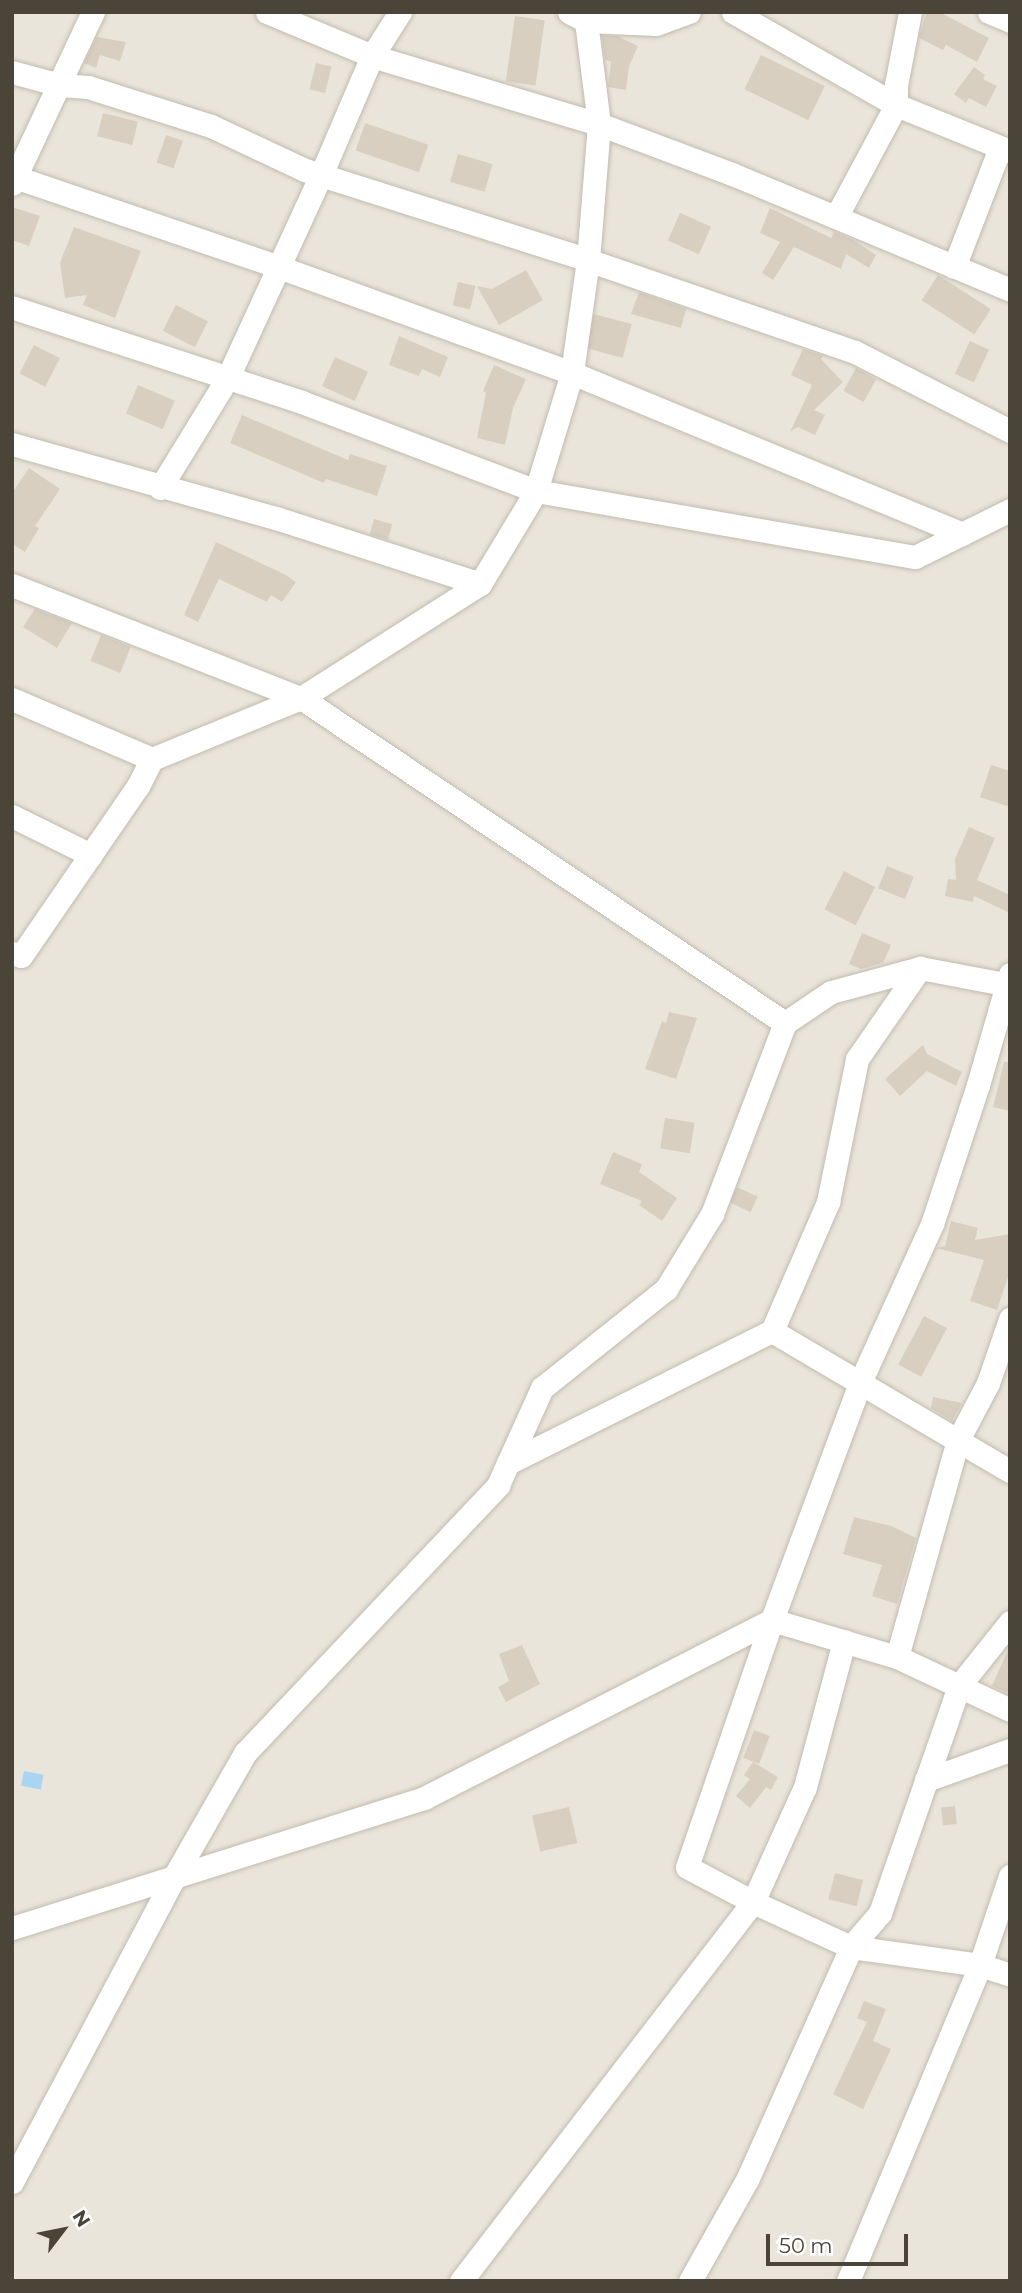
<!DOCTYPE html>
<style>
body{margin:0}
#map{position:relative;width:1022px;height:2293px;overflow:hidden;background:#f6f3ec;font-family:Montserrat,sans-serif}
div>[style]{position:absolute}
.residential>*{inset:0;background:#eae5da;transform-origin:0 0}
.water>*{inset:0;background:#a9d4f2;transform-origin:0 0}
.building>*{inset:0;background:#d8cfc1;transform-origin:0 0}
.roads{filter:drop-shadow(0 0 2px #c2bbae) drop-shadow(0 0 2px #c2bbae)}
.street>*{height:23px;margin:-11.5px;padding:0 11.5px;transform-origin:11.5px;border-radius:11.5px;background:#fff}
span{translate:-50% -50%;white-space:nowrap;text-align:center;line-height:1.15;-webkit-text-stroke:6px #fff;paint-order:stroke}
.frame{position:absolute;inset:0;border:14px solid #4b4439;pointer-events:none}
.north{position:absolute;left:28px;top:2195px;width:70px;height:70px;-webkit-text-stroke:5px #fff;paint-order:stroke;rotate:58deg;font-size:19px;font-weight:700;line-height:28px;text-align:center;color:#4b4439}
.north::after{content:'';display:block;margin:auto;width:24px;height:32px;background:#4b4439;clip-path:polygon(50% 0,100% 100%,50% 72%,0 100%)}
.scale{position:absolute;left:766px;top:2234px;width:142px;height:32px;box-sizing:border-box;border:4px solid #4b4439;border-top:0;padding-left:9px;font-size:21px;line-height:24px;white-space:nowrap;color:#4b4439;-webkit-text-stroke:5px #fff;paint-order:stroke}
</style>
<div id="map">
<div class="residential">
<div style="left:12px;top:12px;width:998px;height:2269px"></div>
</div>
<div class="water">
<div style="left:24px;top:1771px;width:20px;height:15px;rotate:11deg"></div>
</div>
<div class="building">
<div style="clip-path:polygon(927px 12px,939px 12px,989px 38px,977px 62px,946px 45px,943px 50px,919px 38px)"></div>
<div style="left:515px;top:16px;width:30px;height:66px;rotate:8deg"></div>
<div style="clip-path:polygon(602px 36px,617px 36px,638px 46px,629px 66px,626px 90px,608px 87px,611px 62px,605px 59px)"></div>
<div style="clip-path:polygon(97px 37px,126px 42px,120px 61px,100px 55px,96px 68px,84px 63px)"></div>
<div style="left:761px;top:55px;width:71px;height:38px;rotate:26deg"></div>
<div style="left:316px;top:63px;width:16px;height:27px;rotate:14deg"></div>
<div style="clip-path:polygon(974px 67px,985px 75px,983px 79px,997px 86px,986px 107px,969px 98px,966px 103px,954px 94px)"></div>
<div style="left:103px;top:113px;width:36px;height:24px;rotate:14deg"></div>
<div style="left:365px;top:123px;width:67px;height:29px;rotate:19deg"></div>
<div style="left:166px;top:135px;width:18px;height:29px;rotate:19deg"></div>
<div style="left:458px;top:154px;width:36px;height:29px;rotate:16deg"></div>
<div style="clip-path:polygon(12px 207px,40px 216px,29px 246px,12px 240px)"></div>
<div style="clip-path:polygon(770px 208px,831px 238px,834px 232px,852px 239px,876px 255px,869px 268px,846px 254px,841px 269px,794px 247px,773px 280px,762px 273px,780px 242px,760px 233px)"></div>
<div style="left:680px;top:213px;width:34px;height:30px;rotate:24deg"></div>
<div style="clip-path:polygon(74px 227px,141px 251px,115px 318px,83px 305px,87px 295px,65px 298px,60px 263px)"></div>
<div style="clip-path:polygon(526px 270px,543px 300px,499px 325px,477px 286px,492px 289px)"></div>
<div style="left:938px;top:275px;width:63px;height:30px;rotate:33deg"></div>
<div style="left:458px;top:282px;width:18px;height:24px;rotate:13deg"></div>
<div style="clip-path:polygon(639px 292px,686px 309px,681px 328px,631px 314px)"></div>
<div style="left:176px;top:305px;width:36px;height:29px;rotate:27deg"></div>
<div style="left:594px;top:314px;width:39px;height:35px;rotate:15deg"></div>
<div style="clip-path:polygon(399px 336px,448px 357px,440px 377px,422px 369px,419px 376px,389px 365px)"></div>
<div style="left:970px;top:341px;width:21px;height:36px;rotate:25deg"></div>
<div style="left:34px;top:345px;width:29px;height:32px;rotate:27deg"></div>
<div style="clip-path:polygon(803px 349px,823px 356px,821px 359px,843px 382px,814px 410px,825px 415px,815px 435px,798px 427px,790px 432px,812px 385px,791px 375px)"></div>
<div style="left:335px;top:357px;width:36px;height:32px;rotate:24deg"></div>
<div style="clip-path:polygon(494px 365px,526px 379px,513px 408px,505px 445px,477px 438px,486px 393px,483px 391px)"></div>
<div style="left:856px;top:368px;width:23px;height:26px;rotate:29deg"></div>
<div style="left:138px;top:385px;width:40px;height:31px;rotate:23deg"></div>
<div style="clip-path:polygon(242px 415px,348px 460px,350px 454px,387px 466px,377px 496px,326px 479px,324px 483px,230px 443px)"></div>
<div style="clip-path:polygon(29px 468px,60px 489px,35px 526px,39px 528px,25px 552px,12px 544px,12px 493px)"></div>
<div style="left:374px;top:519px;width:19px;height:16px;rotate:16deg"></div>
<div style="clip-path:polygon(216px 542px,284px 574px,296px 582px,282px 602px,271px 595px,267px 602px,219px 579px,198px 622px,184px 615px)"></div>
<div style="clip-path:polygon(35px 609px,72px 623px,57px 648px,23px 627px)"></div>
<div style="left:101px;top:635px;width:32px;height:28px;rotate:22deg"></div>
<div style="clip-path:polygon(991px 765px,1010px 771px,1010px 807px,980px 797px)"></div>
<div style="clip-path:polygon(969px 827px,995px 838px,977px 880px,1010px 895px,1010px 913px,974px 896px,973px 902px,945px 896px,948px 879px,956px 880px,955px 859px)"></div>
<div style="left:887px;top:866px;width:29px;height:24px;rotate:22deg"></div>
<div style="left:844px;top:871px;width:35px;height:43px;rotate:27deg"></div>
<div style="clip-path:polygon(862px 933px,891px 945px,883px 963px,861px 969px,849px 964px)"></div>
<div style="clip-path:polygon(669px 1012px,697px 1018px,676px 1079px,645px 1069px,662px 1021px,666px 1023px)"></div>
<div style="clip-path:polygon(923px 1045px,927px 1054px,962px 1072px,956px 1086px,927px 1071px,900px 1096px,885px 1079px)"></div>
<div style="clip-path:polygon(1004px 1062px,1010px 1062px,1010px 1111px,993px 1107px)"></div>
<div style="left:665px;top:1118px;width:30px;height:31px;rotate:9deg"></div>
<div style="clip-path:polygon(613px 1152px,642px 1164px,639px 1172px,677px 1198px,662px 1221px,639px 1205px,642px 1201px,600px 1184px)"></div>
<div style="left:737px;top:1187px;width:23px;height:17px;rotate:25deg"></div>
<div style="clip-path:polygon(951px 1221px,978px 1228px,975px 1240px,1010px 1234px,1010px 1271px,997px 1310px,970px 1301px,984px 1260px,936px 1248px,945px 1246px)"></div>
<div style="left:924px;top:1316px;width:26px;height:55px;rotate:28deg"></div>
<div style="clip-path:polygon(933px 1397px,962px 1403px,952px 1421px,931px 1408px)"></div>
<div style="clip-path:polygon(854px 1517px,891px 1526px,916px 1538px,897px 1604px,872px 1596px,882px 1565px,843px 1554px)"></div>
<div style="clip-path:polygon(522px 1645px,540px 1684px,506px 1702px,498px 1687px,509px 1681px,499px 1654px)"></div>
<div style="clip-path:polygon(1010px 1645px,1010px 1694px,992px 1686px)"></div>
<div style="left:754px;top:1730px;width:17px;height:30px;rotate:21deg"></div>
<div style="clip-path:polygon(753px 1762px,778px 1777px,771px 1790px,766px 1787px,750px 1808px,736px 1796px,750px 1779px,744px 1775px)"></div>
<div style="left:955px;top:1806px;width:18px;height:14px;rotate:84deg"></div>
<div style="left:569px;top:1807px;width:37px;height:38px;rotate:77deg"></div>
<div style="left:835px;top:1873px;width:29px;height:27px;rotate:14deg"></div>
<div style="clip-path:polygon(864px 2001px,886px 2009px,873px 2041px,891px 2049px,863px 2109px,833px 2094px,867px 2022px,857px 2018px)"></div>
</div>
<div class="roads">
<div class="street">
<div style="left:267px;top:12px;width:114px;rotate:22.7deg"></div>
<div style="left:372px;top:56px;width:237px;rotate:16.7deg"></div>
<div style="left:599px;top:124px;width:136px;rotate:94.6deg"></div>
<div style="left:588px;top:260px;width:282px;rotate:19deg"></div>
<div style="left:855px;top:352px;width:174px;rotate:27deg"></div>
<div style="left:569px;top:12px;width:19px;rotate:28deg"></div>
<div style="left:586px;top:21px;width:70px;rotate:2.5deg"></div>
<div style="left:656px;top:24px;width:35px;rotate:-20deg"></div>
<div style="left:733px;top:12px;width:188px;rotate:29.7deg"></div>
<div style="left:896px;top:105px;width:123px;rotate:22deg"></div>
<div style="left:989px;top:12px;width:23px;rotate:23deg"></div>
<div style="left:586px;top:21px;width:104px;rotate:82.8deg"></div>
<div style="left:599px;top:124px;width:142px;rotate:20.6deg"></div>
<div style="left:732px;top:174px;width:301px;rotate:22.6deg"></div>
<div style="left:12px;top:72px;width:50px;rotate:15.2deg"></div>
<div style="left:60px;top:85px;width:28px;rotate:4deg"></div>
<div style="left:88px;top:87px;width:129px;rotate:17.6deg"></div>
<div style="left:211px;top:126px;width:104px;rotate:25.1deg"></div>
<div style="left:305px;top:170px;width:297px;rotate:17.6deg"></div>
<div style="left:588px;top:260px;width:114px;rotate:98.1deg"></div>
<div style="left:572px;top:373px;width:123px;rotate:107deg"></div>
<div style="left:536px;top:491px;width:250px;rotate:-159.2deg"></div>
<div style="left:302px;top:402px;width:305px;rotate:-161.9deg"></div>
<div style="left:12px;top:176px;width:282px;rotate:18.8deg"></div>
<div style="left:279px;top:267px;width:312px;rotate:19.9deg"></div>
<div style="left:572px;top:373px;width:422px;rotate:22.4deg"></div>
<div style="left:12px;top:184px;width:190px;rotate:-64.8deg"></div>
<div style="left:836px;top:217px;width:127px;rotate:-61.8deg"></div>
<div style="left:896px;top:105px;width:20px;rotate:-90deg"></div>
<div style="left:896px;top:85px;width:74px;rotate:-79.1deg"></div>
<div style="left:954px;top:267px;width:128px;rotate:-68.9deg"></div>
<div style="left:12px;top:444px;width:274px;rotate:15.7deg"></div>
<div style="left:276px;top:518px;width:214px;rotate:17.9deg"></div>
<div style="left:160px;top:488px;width:130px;rotate:-58.5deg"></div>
<div style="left:228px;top:377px;width:222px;rotate:-65.3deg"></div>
<div style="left:321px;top:175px;width:129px;rotate:-66.8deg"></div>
<div style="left:372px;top:56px;width:52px;rotate:-57.5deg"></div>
<div style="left:12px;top:585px;width:310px;rotate:21.4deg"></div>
<div style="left:301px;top:698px;width:583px;rotate:33.88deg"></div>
<div style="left:12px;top:699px;width:152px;rotate:23.2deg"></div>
<div style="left:12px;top:816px;width:88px;rotate:26.3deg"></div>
<div style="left:12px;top:953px;width:9px;rotate:18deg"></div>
<div style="left:21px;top:956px;width:206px;rotate:-55.5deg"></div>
<div style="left:138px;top:786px;width:30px;rotate:-63deg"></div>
<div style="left:152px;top:759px;width:161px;rotate:-22.3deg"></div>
<div style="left:301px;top:698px;width:212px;rotate:-32.5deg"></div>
<div style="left:480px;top:584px;width:109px;rotate:-58.9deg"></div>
<div style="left:536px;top:491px;width:385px;rotate:9.9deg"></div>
<div style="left:915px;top:557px;width:106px;rotate:-26.3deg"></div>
<div style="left:1010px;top:974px;width:116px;rotate:106.1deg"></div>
<div style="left:978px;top:1085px;width:146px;rotate:108.3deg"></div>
<div style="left:932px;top:1224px;width:175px;rotate:114.4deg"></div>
<div style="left:860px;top:1383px;width:253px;rotate:110.4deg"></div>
<div style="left:772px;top:1620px;width:261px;rotate:109deg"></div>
<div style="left:687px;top:1867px;width:75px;rotate:27.9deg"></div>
<div style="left:753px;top:1902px;width:108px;rotate:24.7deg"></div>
<div style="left:851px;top:1947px;width:130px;rotate:7.9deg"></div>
<div style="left:980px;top:1965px;width:32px;rotate:18deg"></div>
<div style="left:772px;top:1331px;width:276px;rotate:30.5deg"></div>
<div style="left:508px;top:1463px;width:295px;rotate:-26.6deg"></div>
<div style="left:772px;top:1331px;width:141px;rotate:-66.5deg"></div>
<div style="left:828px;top:1202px;width:146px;rotate:-78.5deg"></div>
<div style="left:857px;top:1059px;width:111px;rotate:-55.3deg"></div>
<div style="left:897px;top:1657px;width:225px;rotate:-74.3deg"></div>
<div style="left:958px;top:1440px;width:64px;rotate:-62.2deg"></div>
<div style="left:988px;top:1383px;width:68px;rotate:-71deg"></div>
<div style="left:926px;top:1780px;width:89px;rotate:-19.7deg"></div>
<div style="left:12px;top:1928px;width:432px;rotate:-17.5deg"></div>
<div style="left:424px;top:1798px;width:391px;rotate:-27.1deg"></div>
<div style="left:772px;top:1620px;width:130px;rotate:16.5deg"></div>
<div style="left:897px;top:1657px;width:125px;rotate:25.1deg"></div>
<div style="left:12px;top:2182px;width:345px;rotate:-62deg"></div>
<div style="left:174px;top:1877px;width:143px;rotate:-60.2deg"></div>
<div style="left:245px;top:1753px;width:369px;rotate:-46.6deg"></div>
<div style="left:498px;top:1485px;width:107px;rotate:-65.6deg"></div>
<div style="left:542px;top:1388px;width:159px;rotate:-38.6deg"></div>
<div style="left:666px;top:1289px;width:88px;rotate:-58.5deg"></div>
<div style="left:712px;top:1214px;width:204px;rotate:-69.1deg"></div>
<div style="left:785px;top:1023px;width:55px;rotate:-34deg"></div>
<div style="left:831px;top:992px;width:92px;rotate:-15.1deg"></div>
<div style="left:920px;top:968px;width:92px;rotate:10.7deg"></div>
<div style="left:461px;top:2281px;width:478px;rotate:-52.4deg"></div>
<div style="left:753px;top:1902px;width:126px;rotate:-65.7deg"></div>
<div style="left:805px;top:1787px;width:151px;rotate:-75deg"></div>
<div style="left:690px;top:2281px;width:116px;rotate:-60.6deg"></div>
<div style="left:747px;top:2180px;width:255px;rotate:-65.9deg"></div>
<div style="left:851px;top:1947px;width:45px;rotate:-49.5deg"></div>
<div style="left:880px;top:1913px;width:240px;rotate:-70.8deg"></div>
<div style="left:959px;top:1686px;width:82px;rotate:-51.4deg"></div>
<div style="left:848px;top:2281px;width:342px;rotate:-67.3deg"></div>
<div style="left:980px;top:1965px;width:94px;rotate:-71.4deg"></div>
</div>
</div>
<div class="frame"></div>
<div class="north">N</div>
<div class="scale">50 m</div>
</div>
